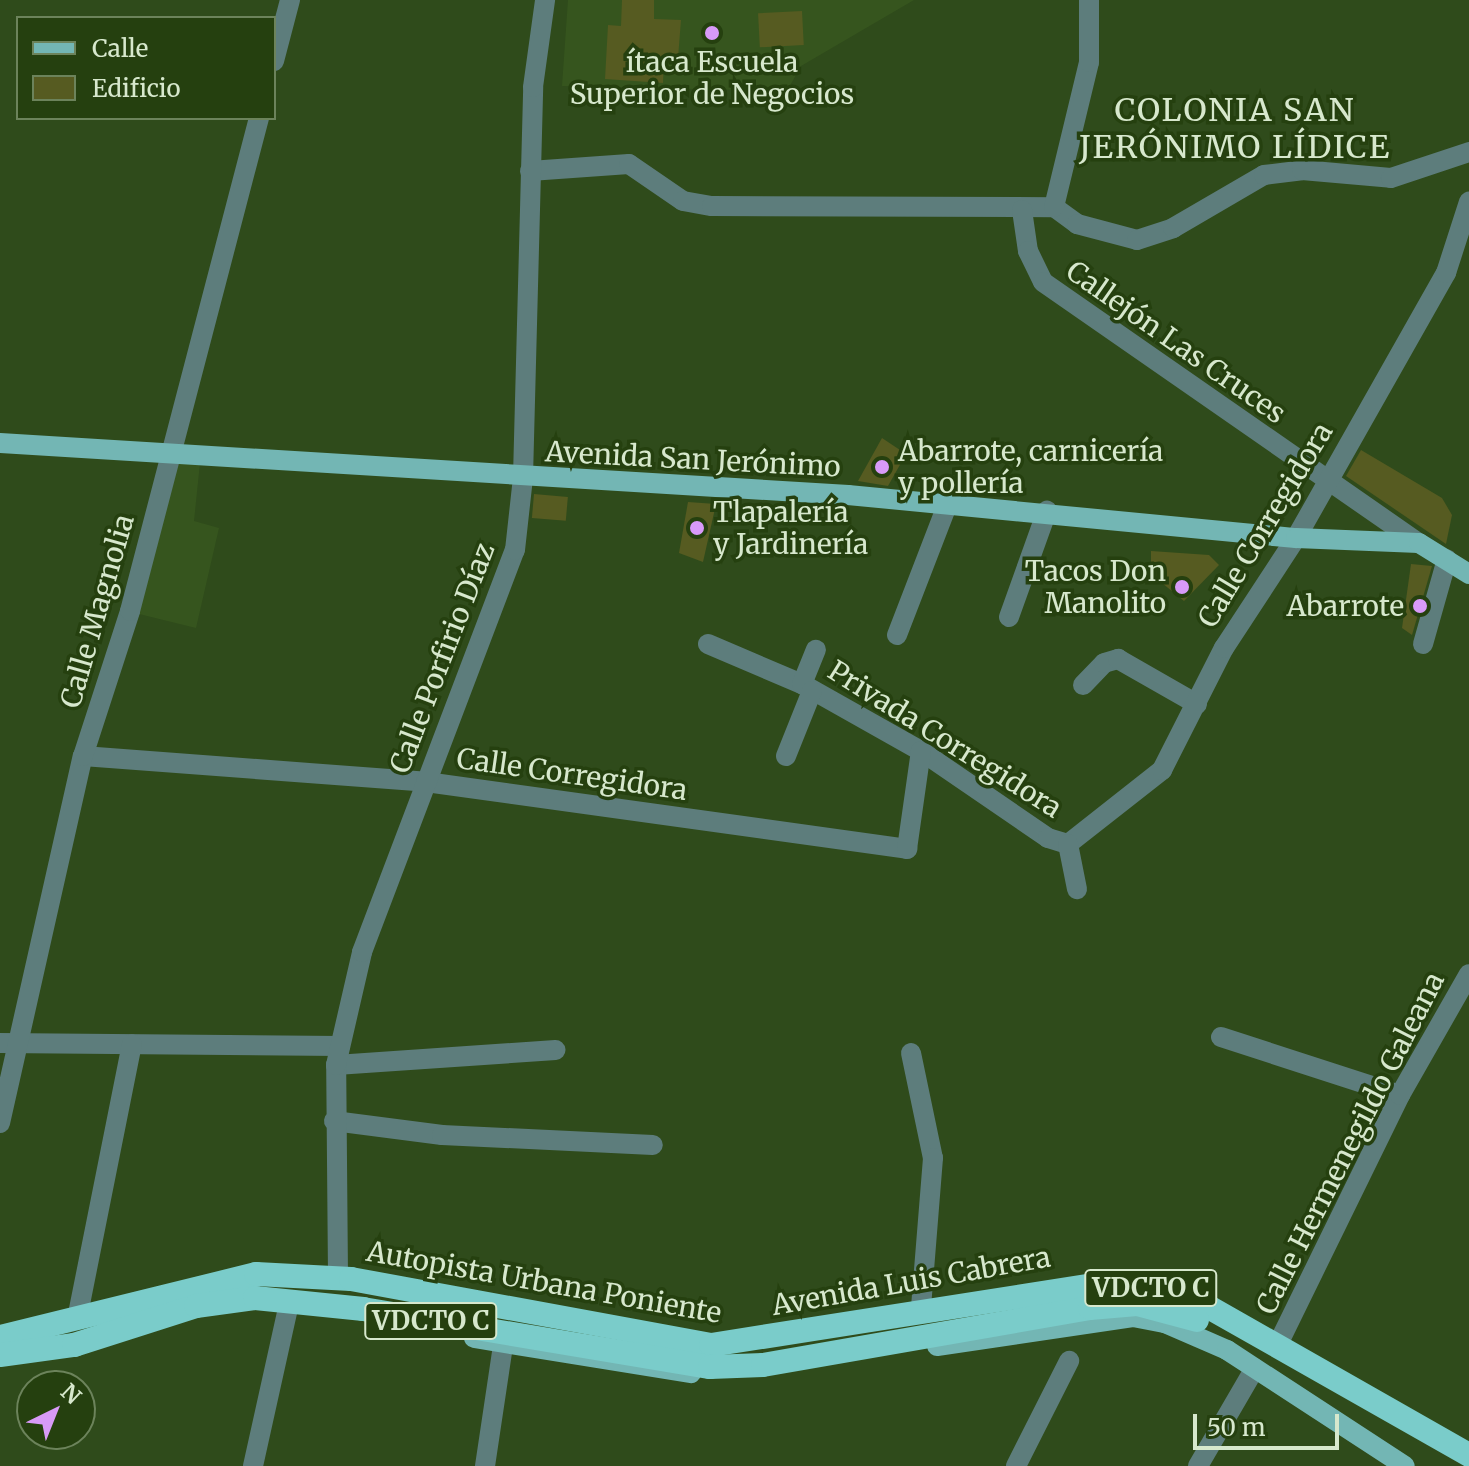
<!DOCTYPE html>
<meta charset="utf-8">
<style>
body{margin:0}
#map{position:relative;width:1469px;height:1466px;overflow:hidden;background:#2f4b1b;font-family:Merriweather,serif}
div>[style]{position:absolute}
.built>*{inset:0;background:#36551e}
.building>*{inset:0;background:#565b21;transform-origin:0 0}
.minor>*{height:20px;margin:-10px;padding:0 10px;transform-origin:10px;border-radius:10px;background:#5d7d7c}
.major>*{height:20px;margin:-10px;padding:0 10px;transform-origin:10px;border-radius:10px;background:#73b6b4}
.highway>*{height:24px;margin:-12px;padding:0 12px;transform-origin:12px;border-radius:12px;background:#7accca}
.dots>*{width:22px;height:22px;translate:-50% -50%;box-sizing:border-box;border:4px solid #25400f;border-radius:50%}
span{translate:-50% -50%;white-space:nowrap;text-align:center;line-height:1.15;-webkit-text-stroke:7px #25400f;paint-order:stroke}
.shield-label span{padding:2px 6px;background:#25400f;border:2px solid;border-radius:6px;-webkit-text-stroke-width:0}
.shield-label{font-size:26px;color:#d7e8cd;font-weight:700}
.poi-label{font-size:28px;color:#d7e8cd}
.left{translate:0 -50%;text-align:left}
.right{translate:-100% -50%;text-align:right}
.street-label{font-size:28px;color:#d7e8cd}
.quarter-label{font-size:32px;color:#d7e8cd;letter-spacing:2px}
.legend{position:absolute;left:16px;top:16px;width:260px;height:104px;box-sizing:border-box;background:#25400f;border:2px solid #6c835b;margin:0;padding:10px 14px;list-style:none;font-size:24px;color:#d7e8cd}
.legend li{display:flex;align-items:center;gap:16px;height:40px}
.legend b{width:40px;border:2px solid #6c835b}
.north{position:absolute;left:16px;top:1370px;width:80px;height:80px;box-sizing:border-box;background:#25400f;border:2px solid #6c835b;border-radius:50%;rotate:43deg;font-size:22px;font-weight:700;line-height:32px;text-align:center;color:#d7e8cd}
.north::after{content:'';display:block;margin:auto;width:28px;height:36px;background:#d89af8;clip-path:polygon(50% 0,100% 100%,50% 72%,0 100%)}
.scale{position:absolute;left:1193px;top:1414px;width:146px;height:36px;box-sizing:border-box;border:4px solid #d7e8cd;border-top:0;padding-left:10px;font-size:24px;line-height:28px;white-space:nowrap;color:#d7e8cd;-webkit-text-stroke:6px #25400f;paint-order:stroke}
</style>
<div id="map">
<div class="built">
<div style="clip-path:polygon(568px 0,914px 0,801px 66px,787px 91px,562px 86px)"></div>
<div style="clip-path:polygon(171px 456px,200px 463px,194px 521px,219px 528px,196px 628px,131px 612px)"></div>
</div>
<div class="building">
<div style="clip-path:polygon(622px 0,654px 0,654px 19px,681px 20px,678px 58px,664px 58px,663px 83px,605px 79px,608px 25px,621px 26px)"></div>
<div style="left:802px;top:11px;width:34px;height:44px;rotate:87deg"></div>
<div style="clip-path:polygon(882px 438px,906px 454px,888px 486px,858px 481px)"></div>
<div style="clip-path:polygon(1361px 450px,1442px 498px,1452px 515px,1446px 544px,1346px 476px)"></div>
<div style="left:534px;top:494px;width:34px;height:24px;rotate:5deg"></div>
<div style="clip-path:polygon(688px 502px,716px 504px,703px 562px,679px 553px)"></div>
<div style="clip-path:polygon(1151px 551px,1209px 555px,1219px 565px,1184px 601px,1151px 574px)"></div>
<div style="clip-path:polygon(1411px 564px,1432px 566px,1412px 635px,1402px 628px)"></div>
</div>
<div class="minor">
<div style="left:274px;top:61px;width:63px;rotate:-75.3deg"></div>
<div style="left:530px;top:171px;width:99px;rotate:-4deg"></div>
<div style="left:629px;top:164px;width:65px;rotate:34.4deg"></div>
<div style="left:683px;top:201px;width:29px;rotate:10deg"></div>
<div style="left:712px;top:206px;width:342px;rotate:0.2deg"></div>
<div style="left:1054px;top:207px;width:29px;rotate:36deg"></div>
<div style="left:1077px;top:224px;width:62px;rotate:14.9deg"></div>
<div style="left:1137px;top:240px;width:38px;rotate:-18deg"></div>
<div style="left:1173px;top:228px;width:105px;rotate:-30.2deg"></div>
<div style="left:1264px;top:175px;width:38px;rotate:-7deg"></div>
<div style="left:1302px;top:170px;width:89px;rotate:5.1deg"></div>
<div style="left:1391px;top:178px;width:82px;rotate:-18.4deg"></div>
<div style="left:1054px;top:207px;width:149px;rotate:-76.4deg"></div>
<div style="left:1089px;top:62px;width:62px;rotate:-90deg"></div>
<div style="left:1022px;top:210px;width:41px;rotate:81.7deg"></div>
<div style="left:1028px;top:251px;width:34px;rotate:64deg"></div>
<div style="left:1043px;top:282px;width:458px;rotate:34.8deg"></div>
<div style="left:1009px;top:617px;width:113px;rotate:-70.3deg"></div>
<div style="left:897px;top:635px;width:142px;rotate:-68.9deg"></div>
<div style="left:708px;top:644px;width:102px;rotate:23.1deg"></div>
<div style="left:802px;top:684px;width:137px;rotate:29.4deg"></div>
<div style="left:921px;top:751px;width:154px;rotate:34.4deg"></div>
<div style="left:1048px;top:838px;width:21px;rotate:17deg"></div>
<div style="left:1423px;top:644px;width:88px;rotate:-74.2deg"></div>
<div style="left:802px;top:684px;width:37px;rotate:-68deg"></div>
<div style="left:1083px;top:685px;width:30px;rotate:-46deg"></div>
<div style="left:1104px;top:663px;width:15px;rotate:-16deg"></div>
<div style="left:1118px;top:659px;width:91px;rotate:29.7deg"></div>
<div style="left:83px;top:756px;width:344px;rotate:4.3deg"></div>
<div style="left:426px;top:782px;width:486px;rotate:7.9deg"></div>
<div style="left:907px;top:849px;width:99px;rotate:-81.9deg"></div>
<div style="left:786px;top:756px;width:70px;rotate:-68.2deg"></div>
<div style="left:1068px;top:844px;width:120px;rotate:-38.2deg"></div>
<div style="left:1162px;top:770px;width:137px;rotate:-63.1deg"></div>
<div style="left:1224px;top:648px;width:131px;rotate:-56.8deg"></div>
<div style="left:1296px;top:538px;width:305px;rotate:-60.5deg"></div>
<div style="left:1446px;top:273px;width:75px;rotate:-72.1deg"></div>
<div style="left:1068px;top:844px;width:46px;rotate:78.7deg"></div>
<div style="left:1221px;top:1037px;width:188px;rotate:18deg"></div>
<div style="left:0;top:1043px;width:340px;rotate:0.5deg"></div>
<div style="left:911px;top:1053px;width:107px;rotate:78.2deg"></div>
<div style="left:933px;top:1158px;width:148px;rotate:94.6deg"></div>
<div style="left:336px;top:1065px;width:220px;rotate:-3.9deg"></div>
<div style="left:334px;top:1121px;width:109px;rotate:7.4deg"></div>
<div style="left:442px;top:1135px;width:211px;rotate:2.7deg"></div>
<div style="left:0;top:1123px;width:376px;rotate:-77.3deg"></div>
<div style="left:83px;top:756px;width:152px;rotate:-72deg"></div>
<div style="left:130px;top:611px;width:510px;rotate:-75.34deg"></div>
<div style="left:338px;top:1275px;width:210px;rotate:-90.5deg"></div>
<div style="left:336px;top:1065px;width:116px;rotate:-77deg"></div>
<div style="left:362px;top:952px;width:430px;rotate:-69.2deg"></div>
<div style="left:515px;top:550px;width:73px;rotate:-83.7deg"></div>
<div style="left:523px;top:477px;width:390px;rotate:-88.5deg"></div>
<div style="left:533px;top:87px;width:88px;rotate:-82.1deg"></div>
<div style="left:78px;top:1314px;width:275px;rotate:-78.7deg"></div>
<div style="left:1281px;top:1338px;width:271px;rotate:-63.9deg"></div>
<div style="left:1400px;top:1095px;width:139px;rotate:-60.3deg"></div>
<div style="left:253px;top:1466px;width:166px;rotate:-77.5deg"></div>
<div style="left:485px;top:1466px;width:122px;rotate:-81.5deg"></div>
<div style="left:1016px;top:1466px;width:118px;rotate:-63.2deg"></div>
<div style="left:1198px;top:1466px;width:113px;rotate:-59.8deg"></div>
</div>
<div class="major">
<div style="left:0;top:443px;width:850px;rotate:3.51deg"></div>
<div style="left:848px;top:495px;width:450px;rotate:5.5deg"></div>
<div style="left:1296px;top:538px;width:123px;rotate:2.3deg"></div>
<div style="left:1419px;top:543px;width:59px;rotate:31.8deg"></div>
<div style="left:474px;top:1338px;width:220px;rotate:9.2deg"></div>
<div style="left:937px;top:1346px;width:198px;rotate:-8.4deg"></div>
<div style="left:1133px;top:1317px;width:33px;rotate:11deg"></div>
<div style="left:1165px;top:1323px;width:68px;rotate:23.5deg"></div>
<div style="left:1227px;top:1350px;width:212px;rotate:33.1deg"></div>
</div>
<div class="highway">
<div style="left:0;top:1337px;width:264px;rotate:-13.8deg"></div>
<div style="left:256px;top:1274px;width:95px;rotate:3deg"></div>
<div style="left:351px;top:1279px;width:366px;rotate:10.4deg"></div>
<div style="left:711px;top:1345px;width:393px;rotate:-8.9deg"></div>
<div style="left:1099px;top:1284px;width:42px;rotate:1.4deg"></div>
<div style="left:1141px;top:1285px;width:67px;rotate:17.4deg"></div>
<div style="left:1205px;top:1305px;width:304px;rotate:29.6deg"></div>
<div style="left:0;top:1355px;width:75px;rotate:-7.7deg"></div>
<div style="left:74px;top:1345px;width:128px;rotate:-17.7deg"></div>
<div style="left:196px;top:1306px;width:60px;rotate:-7.7deg"></div>
<div style="left:255px;top:1298px;width:109px;rotate:5.8deg"></div>
<div style="left:363px;top:1309px;width:352px;rotate:9.5deg"></div>
<div style="left:710px;top:1367px;width:53px;rotate:-2.2deg"></div>
<div style="left:763px;top:1365px;width:332px;rotate:-9.9deg"></div>
<div style="left:1090px;top:1308px;width:47px;rotate:-4.9deg"></div>
<div style="left:1137px;top:1304px;width:62px;rotate:14.9deg"></div>
</div>
<div class="dots">
<div style="left:712px;top:33px;background:#d89af8"></div>
<div style="left:882px;top:467px;background:#d89af8"></div>
<div style="left:697px;top:528px;background:#d89af8"></div>
<div style="left:1182px;top:587px;background:#d89af8"></div>
<div style="left:1420px;top:606px;background:#d89af8"></div>
</div>
<div class="shield-label">
<span style="left:1151px;top:1288px">VDCTO C</span>
<span style="left:431px;top:1321px">VDCTO C</span>
</div>
<div class="poi-label">
<span style="left:712px;top:78px">ítaca Escuela<br>Superior de Negocios</span>
<span class="left" style="left:898px;top:467px">Abarrote, carnicería<br>y pollería</span>
<span class="left" style="left:713px;top:528px">Tlapalería<br>y Jardinería</span>
<span class="right" style="left:1166px;top:587px">Tacos Don<br>Manolito</span>
<span class="right" style="left:1404px;top:606px">Abarrote</span>
</div>
<div class="street-label">
<span style="left:1176px;top:342px;rotate:35deg">Callejón Las Cruces</span>
<span style="left:693px;top:459px;rotate:3deg">Avenida San Jerónimo</span>
<span style="left:1265px;top:525px;rotate:-59deg">Calle Corregidora</span>
<span style="left:97px;top:611px;rotate:-74deg">Calle Magnolia</span>
<span style="left:442px;top:658px;rotate:-69deg">Calle Porfirio Díaz</span>
<span style="left:945px;top:739px;rotate:32deg">Privada Corregidora</span>
<span style="left:572px;top:774px;rotate:8deg">Calle Corregidora</span>
<span style="left:1350px;top:1143px;rotate:-63deg">Calle Hermenegildo Galeana</span>
<span style="left:911px;top:1281px;rotate:-10deg">Avenida Luis Cabrera</span>
<span style="left:544px;top:1282px;rotate:10deg">Autopista Urbana Poniente</span>
</div>
<div class="quarter-label">
<span style="left:1235px;top:129px">COLONIA SAN<br>JERÓNIMO LÍDICE</span>
</div>
<ul class="legend">
<li><b style="height:10px;background:#73b6b4"></b>Calle</li>
<li><b style="height:22px;background:#565b21"></b>Edificio</li>
</ul>
<div class="north">N</div>
<div class="scale">50 m</div>
</div>
